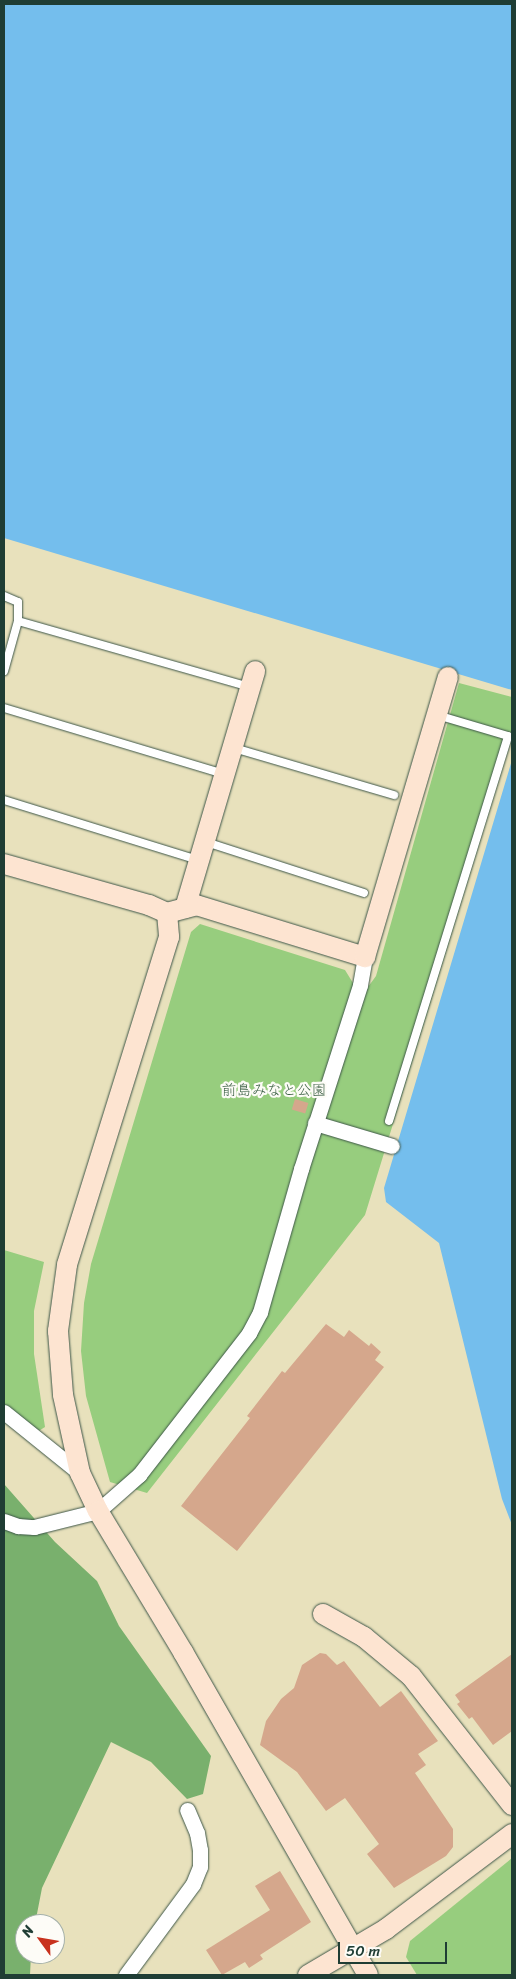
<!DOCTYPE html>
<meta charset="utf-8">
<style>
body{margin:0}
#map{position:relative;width:516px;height:1979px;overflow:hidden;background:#e8e1bc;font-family:Sriracha,"Klee One",sans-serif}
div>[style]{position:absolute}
.green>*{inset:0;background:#97cd7e}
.forest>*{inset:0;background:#79b06d}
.water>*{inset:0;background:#74beed}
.building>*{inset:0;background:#d5a78c;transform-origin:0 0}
.roads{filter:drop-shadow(0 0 1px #3d5648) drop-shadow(0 0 1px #3d5648)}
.lane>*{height:8px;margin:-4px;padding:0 4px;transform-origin:4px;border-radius:4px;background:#fff}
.street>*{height:15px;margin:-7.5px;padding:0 7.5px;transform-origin:7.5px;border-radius:7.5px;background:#fff}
.secondary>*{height:20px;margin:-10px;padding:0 10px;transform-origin:10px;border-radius:10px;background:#fde4d1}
span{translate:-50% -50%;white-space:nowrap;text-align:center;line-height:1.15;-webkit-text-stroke:4.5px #fdfcf7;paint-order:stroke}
.park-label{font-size:15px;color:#3d6146}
.frame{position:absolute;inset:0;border:5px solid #1f3d34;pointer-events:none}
.north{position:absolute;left:15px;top:1914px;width:50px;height:50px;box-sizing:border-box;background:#fdfcf7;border:1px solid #a4b0a9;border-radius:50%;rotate:302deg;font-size:14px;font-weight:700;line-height:20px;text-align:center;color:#1f3d34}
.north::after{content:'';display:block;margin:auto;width:18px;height:22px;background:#c8321e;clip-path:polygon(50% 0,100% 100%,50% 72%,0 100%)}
.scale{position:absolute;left:338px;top:1942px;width:109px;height:22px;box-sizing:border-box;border:2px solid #1f3d34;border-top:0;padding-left:6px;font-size:15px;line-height:18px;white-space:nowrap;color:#1f3d34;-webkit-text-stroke:4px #fdfcf7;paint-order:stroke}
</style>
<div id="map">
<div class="green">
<div style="clip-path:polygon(459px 683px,512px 697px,512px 737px,365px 1215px,147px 1493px,110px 1482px,86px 1396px,81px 1351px,84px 1303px,91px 1264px,191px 932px,200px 924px,345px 970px,353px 983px,368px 987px,376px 976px)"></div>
<div style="clip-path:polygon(4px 1250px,44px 1262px,34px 1311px,34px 1354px,45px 1427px,37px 1432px,4px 1405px)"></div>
<div style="clip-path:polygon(512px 1858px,512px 1975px,417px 1975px,406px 1957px,410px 1941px)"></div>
</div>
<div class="forest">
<div style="clip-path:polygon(4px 1484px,55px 1542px,97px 1581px,119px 1626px,211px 1756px,203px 1794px,187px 1799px,151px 1762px,111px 1742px,42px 1888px,35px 1924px,25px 1924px,25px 1954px,31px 1954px,30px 1975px,4px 1975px)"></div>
</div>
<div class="water">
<div style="clip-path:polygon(4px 4px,512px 4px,512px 690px,4px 538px)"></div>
<div style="clip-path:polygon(512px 760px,512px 1525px,502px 1499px,439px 1243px,386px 1202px,384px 1188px)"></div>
</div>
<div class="building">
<div style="left:295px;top:1099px;width:14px;height:11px;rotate:17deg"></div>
<div style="clip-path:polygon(326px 1324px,344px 1337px,349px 1330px,369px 1346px,371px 1343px,381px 1352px,375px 1360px,384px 1367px,237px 1551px,181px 1506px,250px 1418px,247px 1416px,282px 1371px,285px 1373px)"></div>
<div style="clip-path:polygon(320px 1653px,326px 1654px,337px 1665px,344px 1661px,380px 1707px,401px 1691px,438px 1741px,418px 1754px,426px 1765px,415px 1773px,453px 1829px,453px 1847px,446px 1856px,394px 1888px,367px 1854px,379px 1844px,345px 1798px,326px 1811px,297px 1772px,260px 1745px,266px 1721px,281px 1699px,294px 1688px,302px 1665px)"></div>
<div style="clip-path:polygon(512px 1654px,512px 1731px,493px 1745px,472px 1717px,469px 1719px,457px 1704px,460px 1702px,455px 1695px)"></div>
<div style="clip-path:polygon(280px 1871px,311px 1922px,260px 1955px,263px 1959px,249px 1968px,245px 1962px,222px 1975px,206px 1950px,270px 1910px,255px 1886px)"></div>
</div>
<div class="roads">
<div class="lane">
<div style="left:4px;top:596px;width:15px;rotate:23deg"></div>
<div style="left:18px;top:602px;width:19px;rotate:90deg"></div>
<div style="left:18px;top:621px;width:52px;rotate:105.6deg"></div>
<div style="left:18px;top:621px;width:240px;rotate:15.9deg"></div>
<div style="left:4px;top:708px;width:230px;rotate:16.7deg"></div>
<div style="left:234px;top:748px;width:167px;rotate:16.4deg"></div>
<div style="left:4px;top:800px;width:203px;rotate:17.2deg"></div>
<div style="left:206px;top:842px;width:166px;rotate:17.9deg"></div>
<div style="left:389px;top:1121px;width:403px;rotate:-72.8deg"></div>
<div style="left:508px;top:736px;width:74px;rotate:-163.5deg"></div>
</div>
<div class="street">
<div style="left:315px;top:1123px;width:80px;rotate:16.6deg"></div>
<div style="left:4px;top:1412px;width:97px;rotate:38.8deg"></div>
<div style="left:4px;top:1521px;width:15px;rotate:20deg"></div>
<div style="left:18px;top:1526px;width:16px;rotate:4deg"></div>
<div style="left:34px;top:1527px;width:66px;rotate:-14deg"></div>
<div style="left:98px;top:1511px;width:55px;rotate:-41.3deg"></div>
<div style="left:139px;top:1475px;width:180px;rotate:-52.2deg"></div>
<div style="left:249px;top:1333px;width:24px;rotate:-62deg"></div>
<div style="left:260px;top:1312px;width:149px;rotate:-74deg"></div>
<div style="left:301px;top:1169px;width:193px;rotate:-72.2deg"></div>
<div style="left:360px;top:985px;width:28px;rotate:-80deg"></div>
<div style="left:126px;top:1975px;width:113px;rotate:-53.6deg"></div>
<div style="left:193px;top:1884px;width:18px;rotate:-68deg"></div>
<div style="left:200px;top:1867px;width:17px;rotate:-90deg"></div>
<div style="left:200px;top:1850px;width:17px;rotate:-100deg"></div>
<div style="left:197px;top:1833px;width:25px;rotate:-113deg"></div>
</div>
<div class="secondary">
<div style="left:4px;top:864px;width:151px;rotate:15.8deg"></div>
<div style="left:149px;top:905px;width:20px;rotate:24deg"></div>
<div style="left:167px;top:913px;width:30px;rotate:-15deg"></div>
<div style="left:196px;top:905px;width:177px;rotate:17.1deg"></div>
<div style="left:365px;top:957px;width:292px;rotate:-73.5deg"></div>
<div style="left:185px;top:908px;width:247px;rotate:-73.5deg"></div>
<div style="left:167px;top:913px;width:24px;rotate:85deg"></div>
<div style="left:169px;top:937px;width:343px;rotate:107.3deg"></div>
<div style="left:67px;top:1265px;width:67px;rotate:97.8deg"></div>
<div style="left:58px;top:1331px;width:64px;rotate:85.5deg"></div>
<div style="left:63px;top:1395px;width:80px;rotate:77.7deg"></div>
<div style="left:80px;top:1473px;width:42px;rotate:64.7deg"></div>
<div style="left:98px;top:1511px;width:165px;rotate:58.9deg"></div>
<div style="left:183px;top:1652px;width:372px;rotate:60.2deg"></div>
<div style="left:323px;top:1614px;width:47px;rotate:29.3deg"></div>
<div style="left:364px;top:1637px;width:61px;rotate:39.7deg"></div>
<div style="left:411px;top:1676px;width:164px;rotate:51.9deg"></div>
<div style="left:308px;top:1975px;width:91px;rotate:-30.5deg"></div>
<div style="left:386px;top:1929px;width:158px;rotate:-37deg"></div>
</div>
</div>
<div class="park-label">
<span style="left:274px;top:1091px">前島みなと公園</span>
</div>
<div class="frame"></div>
<div class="north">N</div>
<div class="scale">50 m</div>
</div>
